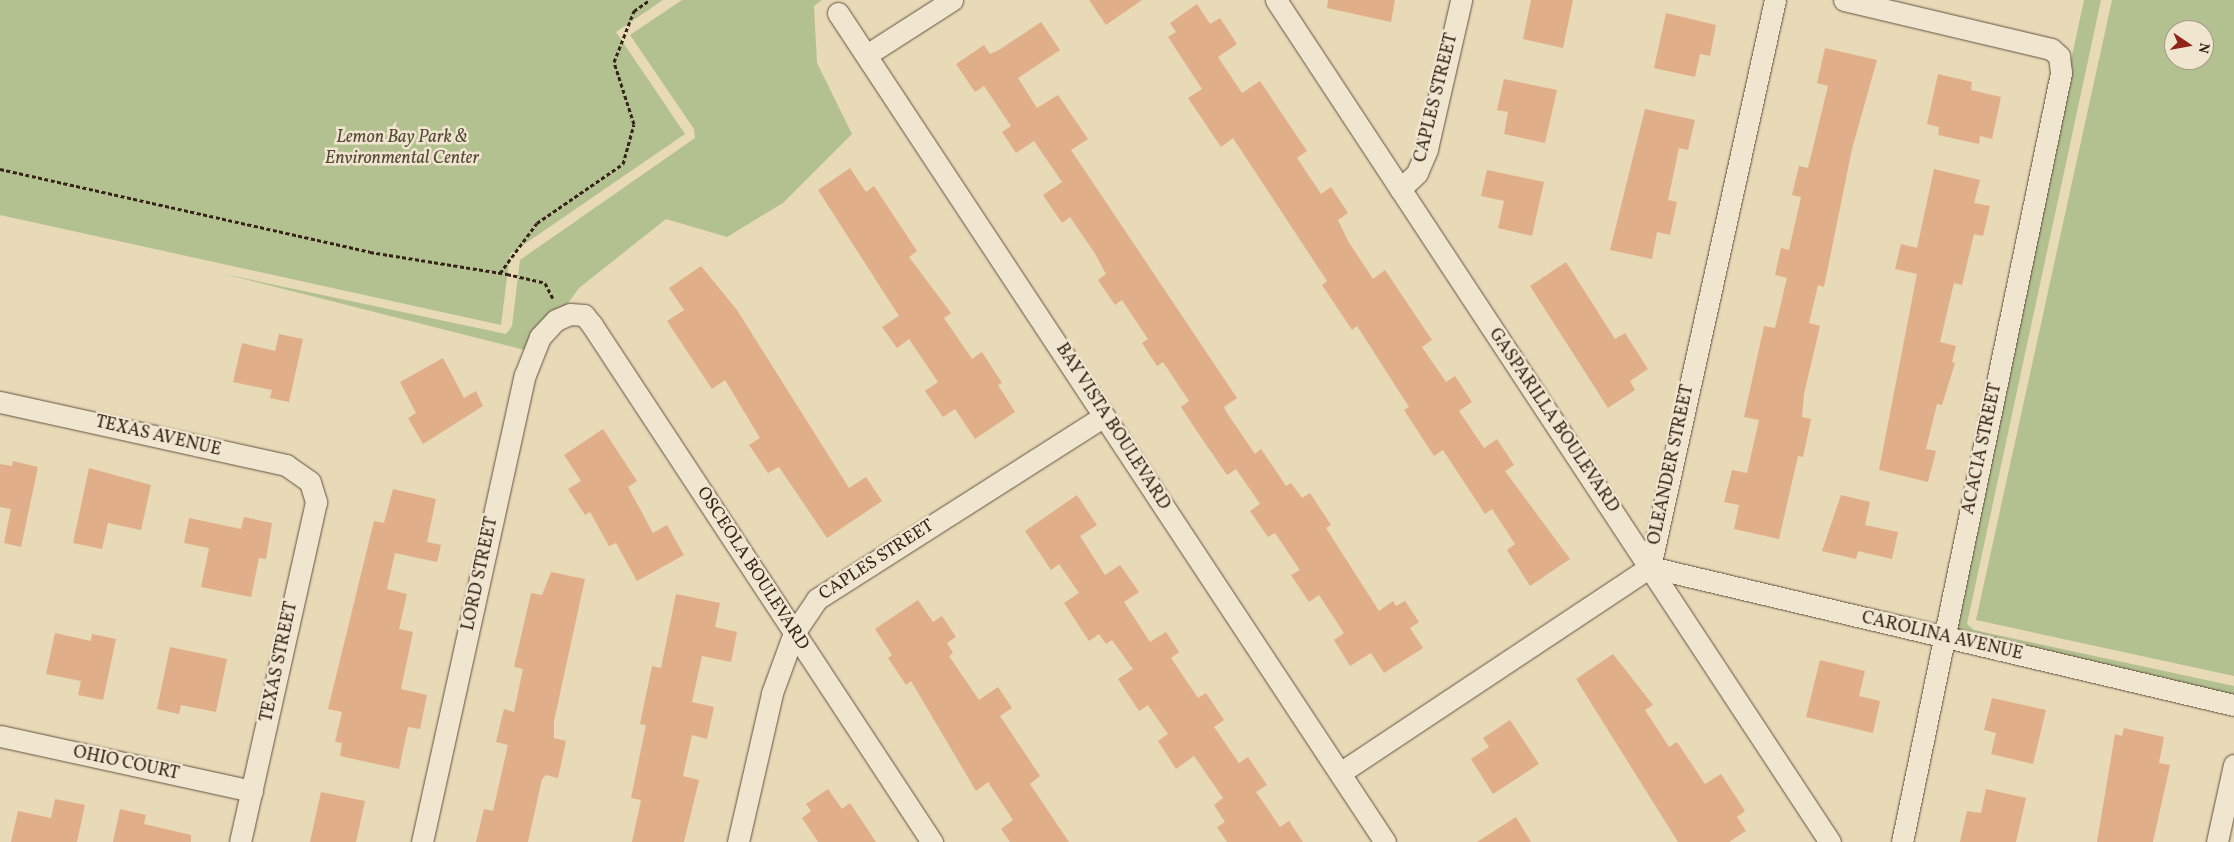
<!DOCTYPE html>
<style>
body{margin:0}
#map{position:relative;width:2234px;height:842px;overflow:hidden;background:#e8d9b7;font-family:Vollkorn,serif}
div>[style]{position:absolute}
.green>*{inset:0;background:#b3c090}
.building>*{inset:0;background:#e0af89}
.path>*{height:3px;margin-top:-1.5px;transform-origin:0;background:repeating-linear-gradient(90deg,#372418 0 4px,transparent 0 6.5px)}
.roads{filter:drop-shadow(0 0 1px #635140) drop-shadow(0 0 1px #635140)}
.minor>*{height:21px;margin:-10.5px;padding:0 10.5px;transform-origin:10.5px;border-radius:10.5px;background:#f0e6d0}
span{translate:-50% -50%;white-space:nowrap;text-align:center;line-height:1.15;-webkit-text-stroke:5px #f0e6d0;paint-order:stroke}
.street-label{font-size:18px;color:#372418}
.park-label{font-size:18px;color:#564b36;font-style:italic}
.north{position:absolute;left:2164px;top:20px;width:50px;height:50px;box-sizing:border-box;background:#f0e6d0;border:1px solid #a69886;border-radius:50%;rotate:102deg;font-size:14px;font-weight:700;line-height:20px;text-align:center;color:#372418}
.north::after{content:'';display:block;margin:auto;width:18px;height:22px;background:#8f2418;clip-path:polygon(50% 0,100% 100%,50% 72%,0 100%)}
</style>
<div id="map">
<div class="green">
<div style="clip-path:polygon(0 0,663px 0,616px 32px,685px 134px,510px 254px,501px 325px,0 215px)"></div>
<div style="clip-path:polygon(682px 0,822px 0,814px 6px,817px 63px,852px 134px,783px 203px,727px 237px,666px 219px,579px 288px,533px 352px,224px 274px,506px 334px,512px 326px,520px 260px,695px 138px,694px 129px,630px 35px)"></div>
<div style="clip-path:polygon(2084px 0,2101px 0,1967px 624px,1974px 630px,2234px 686px,2234px 710px,1945px 646px)"></div>
<div style="clip-path:polygon(evenodd,2112px 0,2234px 0,2234px 676px,1976px 620px,2112px 0,2174px 30px,2204px 30px,2204px 60px,2174px 60px,2174px 30px)"></div>
</div>
<div class="building">
<div style="clip-path:polygon(1089px 0,1142px 0,1106px 25px)"></div>
<div style="clip-path:polygon(1328px 0,1395px 0,1391px 22px,1327px 8px)"></div>
<div style="clip-path:polygon(1531px 0,1573px 0,1563px 48px,1523px 39px)"></div>
<div style="clip-path:polygon(1197px 4px,1210px 24px,1220px 18px,1237px 44px,1218px 57px,1242px 93px,1260px 81px,1307px 151px,1297px 158px,1321px 194px,1331px 187px,1348px 213px,1338px 220px,1348px 241px,1373px 279px,1385px 270px,1432px 340px,1422px 347px,1446px 382px,1455px 376px,1472px 402px,1459px 411px,1484px 448px,1497px 439px,1514px 465px,1505px 471px,1570px 559px,1530px 586px,1507px 550px,1515px 544px,1492px 509px,1485px 514px,1443px 450px,1434px 456px,1404px 410px,1409px 407px,1357px 326px,1352px 330px,1322px 285px,1327px 281px,1233px 138px,1221px 147px,1188px 98px,1202px 89px,1168px 37px,1176px 32px,1170px 23px)"></div>
<div style="clip-path:polygon(1666px 13px,1716px 25px,1710px 56px,1700px 54px,1695px 77px,1654px 68px)"></div>
<div style="clip-path:polygon(1041px 22px,1060px 50px,1018px 78px,1037px 108px,1058px 95px,1088px 139px,1071px 150px,1237px 398px,1224px 407px,1227px 413px,1255px 454px,1261px 449px,1286px 486px,1291px 483px,1302px 498px,1310px 493px,1331px 525px,1326px 528px,1379px 611px,1393px 601px,1396px 606px,1405px 601px,1419px 622px,1410px 628px,1423px 648px,1384px 673px,1371px 653px,1350px 666px,1334px 640px,1344px 633px,1319px 595px,1309px 602px,1291px 575px,1300px 570px,1275px 533px,1268px 537px,1250px 511px,1260px 504px,1236px 469px,1227px 475px,1198px 433px,1181px 407px,1189px 401px,1163px 362px,1157px 366px,1142px 343px,1148px 339px,1122px 300px,1115px 305px,1098px 280px,1106px 274px,1094px 252px,1070px 217px,1062px 223px,1043px 195px,1062px 182px,1034px 141px,1016px 153px,1002px 132px,1011px 126px,984px 86px,975px 92px,956px 64px,984px 45px,990px 54px,999px 50px)"></div>
<div style="clip-path:polygon(1825px 48px,1877px 60px,1852px 149px,1824px 287px,1818px 285px,1809px 323px,1820px 326px,1804px 394px,1802px 417px,1811px 419px,1803px 457px,1798px 456px,1779px 539px,1734px 529px,1739px 505px,1724px 502px,1732px 470px,1747px 473px,1759px 420px,1744px 417px,1764px 326px,1775px 328px,1787px 278px,1775px 275px,1781px 248px,1789px 250px,1801px 197px,1792px 195px,1799px 166px,1808px 168px,1828px 86px,1817px 83px)"></div>
<div style="clip-path:polygon(1938px 74px,1972px 82px,1971px 90px,2001px 97px,1992px 139px,1980px 136px,1979px 144px,1938px 135px,1939px 127px,1927px 124px)"></div>
<div style="clip-path:polygon(1504px 79px,1557px 90px,1545px 143px,1504px 134px,1508px 112px,1497px 110px)"></div>
<div style="clip-path:polygon(1645px 109px,1695px 120px,1688px 150px,1679px 148px,1668px 200px,1677px 202px,1670px 235px,1657px 232px,1652px 259px,1610px 250px)"></div>
<div style="clip-path:polygon(850px 168px,866px 192px,874px 186px,917px 251px,909px 257px,951px 313px,944px 318px,972px 359px,982px 352px,1002px 383px,998px 385px,1015px 412px,975px 439px,955px 409px,943px 417px,925px 391px,938px 382px,909px 339px,897px 348px,882px 327px,899px 316px,818px 190px)"></div>
<div style="clip-path:polygon(1934px 169px,1980px 180px,1974px 203px,1990px 206px,1983px 236px,1974px 234px,1962px 285px,1954px 283px,1940px 342px,1956px 346px,1952px 362px,1955px 363px,1942px 405px,1937px 404px,1926px 449px,1936px 451px,1928px 482px,1879px 470px,1917px 274px,1895px 269px,1901px 244px,1917px 248px)"></div>
<div style="clip-path:polygon(1487px 170px,1544px 182px,1532px 236px,1498px 228px,1504px 201px,1481px 196px)"></div>
<div style="clip-path:polygon(1566px 262px,1615px 339px,1625px 333px,1648px 369px,1630px 381px,1635px 390px,1608px 408px,1530px 286px)"></div>
<div style="clip-path:polygon(701px 266px,737px 310px,849px 488px,866px 477px,882px 501px,827px 538px,779px 467px,768px 473px,749px 445px,760px 438px,725px 380px,712px 389px,667px 321px,684px 310px,669px 288px)"></div>
<div style="clip-path:polygon(279px 334px,303px 339px,289px 402px,270px 398px,272px 390px,233px 382px,242px 343px,275px 351px)"></div>
<div style="clip-path:polygon(443px 358px,464px 398px,476px 391px,483px 406px,423px 444px,408px 418px,416px 413px,400px 382px)"></div>
<div style="clip-path:polygon(603px 429px,637px 481px,628px 487px,653px 533px,667px 525px,684px 555px,637px 581px,616px 543px,609px 546px,590px 512px,585px 515px,568px 489px,581px 481px,564px 455px)"></div>
<div style="clip-path:polygon(13px 461px,38px 467px,21px 547px,4px 543px,11px 509px,0 507px,0 464px,12px 466px)"></div>
<div style="clip-path:polygon(89px 468px,151px 485px,141px 530px,108px 523px,102px 549px,73px 543px)"></div>
<div style="clip-path:polygon(393px 489px,436px 499px,427px 542px,441px 545px,437px 562px,395px 553px,387px 589px,407px 594px,399px 629px,413px 632px,401px 689px,427px 695px,420px 729px,408px 727px,399px 769px,340px 756px,342px 743px,335px 742px,342px 712px,328px 709px,374px 521px,384px 523px)"></div>
<div style="clip-path:polygon(1077px 495px,1097px 525px,1080px 536px,1105px 575px,1120px 565px,1139px 592px,1124px 602px,1150px 642px,1166px 632px,1179px 652px,1171px 658px,1198px 698px,1206px 693px,1224px 720px,1214px 727px,1239px 763px,1248px 757px,1267px 785px,1256px 792px,1280px 827px,1289px 821px,1303px 842px,1227px 842px,1217px 827px,1225px 822px,1214px 805px,1223px 798px,1194px 756px,1176px 769px,1158px 741px,1168px 734px,1148px 705px,1139px 711px,1118px 679px,1133px 669px,1112px 640px,1106px 644px,1099px 634px,1089px 641px,1064px 603px,1079px 593px,1059px 564px,1051px 570px,1025px 531px)"></div>
<div style="clip-path:polygon(1841px 495px,1870px 502px,1865px 525px,1898px 532px,1892px 559px,1858px 551px,1856px 559px,1822px 551px)"></div>
<div style="clip-path:polygon(244px 517px,272px 523px,266px 559px,259px 558px,251px 597px,201px 587px,209px 548px,184px 543px,189px 518px,241px 529px)"></div>
<div style="clip-path:polygon(551px 572px,585px 579px,554px 721px,554px 738px,566px 741px,558px 778px,546px 775px,542px 779px,528px 842px,476px 842px,484px 809px,493px 811px,508px 745px,496px 742px,504px 709px,514px 712px,523px 669px,514px 667px,531px 593px,542px 595px)"></div>
<div style="clip-path:polygon(676px 594px,720px 603px,715px 627px,737px 632px,731px 662px,702px 656px,692px 702px,714px 707px,707px 739px,692px 735px,683px 776px,699px 780px,684px 842px,632px 842px,641px 800px,631px 798px,646px 725px,640px 724px,652px 666px,661px 668px)"></div>
<div style="clip-path:polygon(918px 600px,933px 622px,942px 616px,956px 637px,947px 643px,953px 653px,949px 656px,979px 700px,998px 687px,1012px 708px,1000px 716px,1040px 776px,1030px 784px,1069px 842px,1010px 842px,1001px 829px,1013px 820px,988px 782px,976px 791px,911px 681px,906px 685px,888px 658px,892px 655px,875px 629px)"></div>
<div style="clip-path:polygon(55px 633px,91px 641px,92px 634px,116px 639px,103px 700px,78px 695px,81px 681px,46px 674px)"></div>
<div style="clip-path:polygon(170px 647px,227px 659px,216px 712px,181px 705px,179px 714px,157px 709px)"></div>
<div style="clip-path:polygon(1613px 654px,1653px 705px,1645px 710px,1669px 747px,1677px 742px,1705px 784px,1721px 774px,1745px 811px,1737px 817px,1746px 831px,1729px 842px,1678px 842px,1576px 679px)"></div>
<div style="clip-path:polygon(1820px 660px,1865px 671px,1859px 696px,1880px 701px,1873px 733px,1806px 717px)"></div>
<div style="clip-path:polygon(1992px 698px,2046px 710px,2033px 764px,1991px 754px,1996px 733px,1984px 730px)"></div>
<div style="clip-path:polygon(1510px 720px,1539px 764px,1493px 794px,1471px 759px,1489px 747px,1483px 738px)"></div>
<div style="clip-path:polygon(2124px 728px,2164px 737px,2159px 763px,2170px 765px,2153px 842px,2097px 842px,2115px 734px,2122px 736px)"></div>
<div style="clip-path:polygon(828px 789px,842px 809px,850px 803px,876px 842px,818px 842px,802px 818px,811px 811px,806px 804px)"></div>
<div style="clip-path:polygon(1986px 789px,2026px 798px,2016px 842px,1960px 842px,1967px 811px,1981px 813px)"></div>
<div style="clip-path:polygon(321px 792px,365px 801px,356px 842px,310px 842px)"></div>
<div style="clip-path:polygon(55px 799px,85px 805px,77px 842px,11px 842px,18px 811px,51px 818px)"></div>
<div style="clip-path:polygon(120px 809px,146px 815px,144px 824px,191px 835px,191px 842px,113px 842px)"></div>
<div style="clip-path:polygon(1516px 817px,1531px 842px,1477px 842px)"></div>
</div>
<div class="path">
<div style="left:0;top:169px;width:379px;rotate:12.6deg"></div>
<div style="left:370px;top:252px;width:139px;rotate:9.1deg"></div>
<div style="left:507px;top:274px;width:39px;rotate:13deg"></div>
<div style="left:545px;top:283px;width:18px;rotate:63deg"></div>
<div style="left:500px;top:273px;width:62px;rotate:-53.5deg"></div>
<div style="left:537px;top:223px;width:104px;rotate:-34.5deg"></div>
<div style="left:623px;top:164px;width:41px;rotate:-74.6deg"></div>
<div style="left:634px;top:124px;width:65px;rotate:-107.9deg"></div>
<div style="left:614px;top:62px;width:55px;rotate:-68.6deg"></div>
<div style="left:634px;top:11px;width:19px;rotate:-35deg"></div>
</div>
<div class="roads">
<div class="minor">
<div style="left:1276px;top:0;width:1008px;rotate:56.66deg"></div>
<div style="left:1844px;top:0;width:213px;rotate:13.3deg"></div>
<div style="left:2051px;top:49px;width:11px;rotate:41deg"></div>
<div style="left:2059px;top:56px;width:17px;rotate:83deg"></div>
<div style="left:2061px;top:73px;width:785px;rotate:101.68deg"></div>
<div style="left:838px;top:13px;width:993px;rotate:56.58deg"></div>
<div style="left:868px;top:54px;width:100px;rotate:-32.7deg"></div>
<div style="left:1400px;top:189px;width:23px;rotate:-43deg"></div>
<div style="left:1417px;top:173px;width:26px;rotate:-67deg"></div>
<div style="left:1427px;top:149px;width:153px;rotate:-77.1deg"></div>
<div style="left:0;top:402px;width:293px;rotate:12.4deg"></div>
<div style="left:286px;top:465px;width:29px;rotate:35deg"></div>
<div style="left:310px;top:482px;width:21px;rotate:73deg"></div>
<div style="left:316px;top:502px;width:348px;rotate:102.6deg"></div>
<div style="left:1650px;top:567px;width:600px;rotate:13.3deg"></div>
<div style="left:0;top:736px;width:258px;rotate:12.3deg"></div>
<div style="left:1340px;top:773px;width:372px;rotate:-33.6deg"></div>
<div style="left:1650px;top:567px;width:581px;rotate:-77.57deg"></div>
<div style="left:422px;top:842px;width:478px;rotate:-77.6deg"></div>
<div style="left:525px;top:375px;width:41px;rotate:-68.5deg"></div>
<div style="left:540px;top:337px;width:23px;rotate:-47deg"></div>
<div style="left:556px;top:320px;width:15px;rotate:-23deg"></div>
<div style="left:570px;top:314px;width:14px;rotate:4deg"></div>
<div style="left:584px;top:315px;width:13px;rotate:51deg"></div>
<div style="left:592px;top:325px;width:619px;rotate:56.67deg"></div>
<div style="left:738px;top:842px;width:153px;rotate:-77.1deg"></div>
<div style="left:772px;top:693px;width:64px;rotate:-69.9deg"></div>
<div style="left:794px;top:633px;width:41px;rotate:-55.9deg"></div>
<div style="left:817px;top:599px;width:340px;rotate:-32.5deg"></div>
<div style="left:2217px;top:842px;width:79px;rotate:-77.6deg"></div>
</div>
</div>
<div class="street-label">
<span style="left:1437px;top:98px;rotate:-76deg">CAPLES STREET</span>
<span style="left:1553px;top:421px;rotate:56deg">GASPARILLA BOULEVARD</span>
<span style="left:1112px;top:427px;rotate:57deg">BAY VISTA BOULEVARD</span>
<span style="left:158px;top:437px;rotate:13deg">TEXAS AVENUE</span>
<span style="left:1983px;top:449px;rotate:-78deg">ACACIA STREET</span>
<span style="left:1672px;top:465px;rotate:-78deg">OLEANDER STREET</span>
<span style="left:877px;top:561px;rotate:-33deg">CAPLES STREET</span>
<span style="left:752px;top:569px;rotate:57deg">OSCEOLA BOULEVARD</span>
<span style="left:481px;top:574px;rotate:-78deg">LORD STREET</span>
<span style="left:1942px;top:637px;rotate:13deg">CAROLINA AVENUE</span>
<span style="left:280px;top:662px;rotate:-78deg">TEXAS STREET</span>
<span style="left:126px;top:764px;rotate:12deg">OHIO COURT</span>
</div>
<div class="park-label">
<span style="left:402px;top:149px">Lemon Bay Park &amp;<br>Environmental Center</span>
</div>
<div class="north">N</div>
</div>
